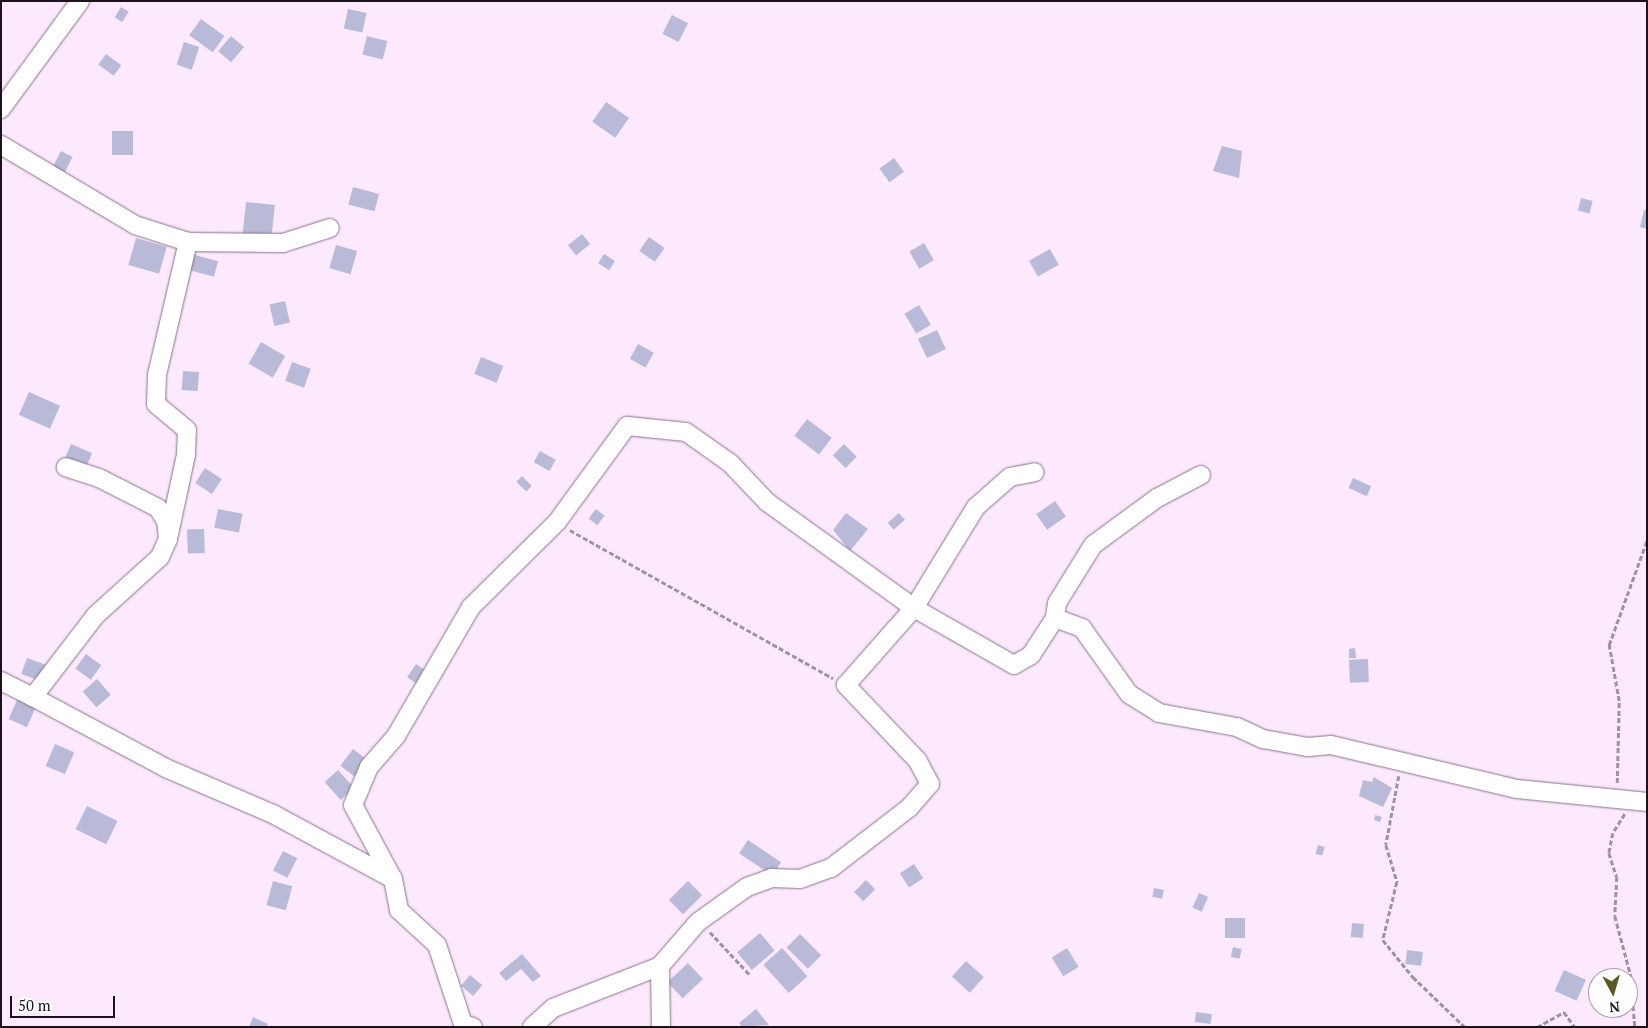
<!DOCTYPE html>
<style>
body{margin:0}
#map{position:relative;width:1648px;height:1028px;overflow:hidden;background:#fde9fd;font-family:"PT Serif",serif}
div>[style]{position:absolute}
.building>*{inset:0;background:#b9bad8;transform-origin:0 0}
.path>*{height:2.5px;margin-top:-1.25px;transform-origin:0;background:repeating-linear-gradient(90deg,#a091a0 0 5px,transparent 0 7.5px)}
.roads{filter:drop-shadow(0 0 1px #887389) drop-shadow(0 0 1px #887389)}
.minor>*{height:18px;margin:-9px;padding:0 9px;transform-origin:9px;border-radius:9px;background:#fff}
span{translate:-50% -50%;white-space:nowrap;text-align:center;line-height:1.15;-webkit-text-stroke:4px #fdfdfd;paint-order:stroke}
.frame{position:absolute;inset:0;border:2px solid #1b121b;pointer-events:none}
.north{position:absolute;left:1588px;top:968px;width:50px;height:50px;box-sizing:border-box;background:#fdfdfd;border:1px solid #a39fa3;border-radius:50%;rotate:174deg;font-size:14px;font-weight:700;line-height:20px;text-align:center;color:#1b121b}
.north::after{content:'';display:block;margin:auto;width:18px;height:22px;background:#585926;clip-path:polygon(50% 0,100% 100%,50% 72%,0 100%)}
.scale{position:absolute;left:10px;top:996px;width:105px;height:22px;box-sizing:border-box;border:2px solid #1b121b;border-top:0;padding-left:6px;font-size:15px;line-height:18px;white-space:nowrap;color:#1b121b;-webkit-text-stroke:4px #fdfdfd;paint-order:stroke}
</style>
<div id="map">
<div class="building">
<div style="left:121px;top:7px;width:9px;height:12px;rotate:32deg"></div>
<div style="left:348px;top:9px;width:19px;height:20px;rotate:12deg"></div>
<div style="left:672px;top:15px;width:18px;height:21px;rotate:27deg"></div>
<div style="left:201px;top:19px;width:29px;height:20px;rotate:36deg"></div>
<div style="left:231px;top:36px;width:17px;height:20px;rotate:40deg"></div>
<div style="left:367px;top:36px;width:21px;height:19px;rotate:14deg"></div>
<div style="left:184px;top:42px;width:16px;height:24px;rotate:18deg"></div>
<div style="left:106px;top:54px;width:19px;height:13px;rotate:36deg"></div>
<div style="left:606px;top:102px;width:28px;height:24px;rotate:35deg"></div>
<div style="left:112px;top:131px;width:21px;height:24px"></div>
<div style="clip-path:polygon(1222px 146px,1242px 151px,1239px 178px,1213px 171px)"></div>
<div style="left:61px;top:151px;width:13px;height:21px;rotate:27deg"></div>
<div style="left:894px;top:158px;width:17px;height:18px;rotate:54deg"></div>
<div style="left:353px;top:187px;width:27px;height:18px;rotate:15deg"></div>
<div style="left:1581px;top:198px;width:12px;height:13px;rotate:14deg"></div>
<div style="left:246px;top:202px;width:29px;height:36px;rotate:6deg"></div>
<div style="clip-path:polygon(1644px 210px,1647px 210px,1647px 229px,1640px 227px)"></div>
<div style="left:582px;top:234px;width:13px;height:18px;rotate:51deg"></div>
<div style="left:649px;top:237px;width:19px;height:17px;rotate:35deg"></div>
<div style="left:136px;top:238px;width:32px;height:28px;rotate:16deg"></div>
<div style="left:924px;top:243px;width:20px;height:17px;rotate:60deg"></div>
<div style="left:336px;top:245px;width:22px;height:24px;rotate:16deg"></div>
<div style="left:1050px;top:249px;width:18px;height:24px;rotate:61deg"></div>
<div style="left:191px;top:254px;width:28px;height:16px;rotate:15deg"></div>
<div style="left:604px;top:254px;width:13px;height:11px;rotate:32deg"></div>
<div style="left:285px;top:301px;width:22px;height:16px;rotate:77deg"></div>
<div style="left:919px;top:305px;width:23px;height:17px;rotate:59deg"></div>
<div style="left:937px;top:330px;width:21px;height:21px;rotate:65deg"></div>
<div style="left:261px;top:342px;width:28px;height:25px;rotate:30deg"></div>
<div style="left:638px;top:344px;width:18px;height:17px;rotate:29deg"></div>
<div style="left:481px;top:357px;width:24px;height:18px;rotate:22deg"></div>
<div style="left:292px;top:362px;width:20px;height:20px;rotate:20deg"></div>
<div style="left:183px;top:371px;width:16px;height:19px;rotate:4deg"></div>
<div style="left:29px;top:392px;width:34px;height:25px;rotate:24deg"></div>
<div style="left:807px;top:419px;width:31px;height:21px;rotate:37deg"></div>
<div style="left:71px;top:444px;width:23px;height:17px;rotate:23deg"></div>
<div style="left:844px;top:444px;width:18px;height:16px;rotate:45deg"></div>
<div style="left:540px;top:451px;width:18px;height:13px;rotate:29deg"></div>
<div style="left:205px;top:468px;width:20px;height:18px;rotate:33deg"></div>
<div style="left:522px;top:476px;width:14px;height:8px;rotate:45deg"></div>
<div style="left:1353px;top:478px;width:20px;height:11px;rotate:24deg"></div>
<div style="left:1055px;top:501px;width:19px;height:23px;rotate:55deg"></div>
<div style="left:218px;top:509px;width:25px;height:19px;rotate:11deg"></div>
<div style="left:596px;top:509px;width:11px;height:12px;rotate:38deg"></div>
<div style="clip-path:polygon(846px 513px,868px 529px,850px 551px,833px 530px)"></div>
<div style="left:899px;top:513px;width:9px;height:15px;rotate:49deg"></div>
<div style="left:204px;top:529px;width:24px;height:17px;rotate:88deg"></div>
<div style="clip-path:polygon(1355px 648px,1356px 658px,1349px 658px,1349px 649px)"></div>
<div style="left:86px;top:654px;width:19px;height:18px;rotate:36deg"></div>
<div style="left:27px;top:658px;width:20px;height:17px;rotate:20deg"></div>
<div style="left:1368px;top:659px;width:23px;height:19px;rotate:88deg"></div>
<div style="left:416px;top:664px;width:18px;height:16px;rotate:34deg"></div>
<div style="left:97px;top:679px;width:21px;height:19px;rotate:49deg"></div>
<div style="left:18px;top:698px;width:20px;height:23px;rotate:24deg"></div>
<div style="left:55px;top:744px;width:21px;height:24px;rotate:23deg"></div>
<div style="left:353px;top:749px;width:21px;height:21px;rotate:37deg"></div>
<div style="left:338px;top:770px;width:24px;height:18px;rotate:48deg"></div>
<div style="clip-path:polygon(1374px 777px,1392px 788px,1383px 807px,1359px 796px,1363px 780px,1372px 782px)"></div>
<div style="left:87px;top:806px;width:34px;height:26px;rotate:26deg"></div>
<div style="clip-path:polygon(1375px 815px,1382px 817px,1380px 822px,1374px 820px)"></div>
<div style="left:748px;top:840px;width:40px;height:16px;rotate:34deg"></div>
<div style="left:1318px;top:845px;width:7px;height:9px;rotate:16deg"></div>
<div style="left:283px;top:851px;width:16px;height:22px;rotate:27deg"></div>
<div style="left:914px;top:864px;width:17px;height:17px;rotate:57deg"></div>
<div style="left:866px;top:880px;width:13px;height:17px;rotate:45deg"></div>
<div style="left:273px;top:881px;width:20px;height:25px;rotate:15deg"></div>
<div style="left:688px;top:881px;width:20px;height:27px;rotate:45deg"></div>
<div style="left:1154px;top:888px;width:10px;height:9px;rotate:11deg"></div>
<div style="left:1199px;top:893px;width:10px;height:16px;rotate:24deg"></div>
<div style="left:1245px;top:918px;width:20px;height:20px;rotate:90deg"></div>
<div style="left:1352px;top:923px;width:12px;height:14px;rotate:5deg"></div>
<div style="left:760px;top:933px;width:23px;height:30px;rotate:50deg"></div>
<div style="left:800px;top:934px;width:30px;height:19px;rotate:45deg"></div>
<div style="left:1233px;top:947px;width:9px;height:10px;rotate:13deg"></div>
<div style="left:782px;top:948px;width:38px;height:25px;rotate:48deg"></div>
<div style="left:1067px;top:948px;width:22px;height:18px;rotate:58deg"></div>
<div style="left:1407px;top:950px;width:16px;height:14px;rotate:7deg"></div>
<div style="clip-path:polygon(522px 954px,541px 976px,533px 982px,521px 969px,506px 981px,499px 973px)"></div>
<div style="left:966px;top:961px;width:24px;height:21px;rotate:42deg"></div>
<div style="left:688px;top:963px;width:22px;height:28px;rotate:47deg"></div>
<div style="left:1564px;top:970px;width:24px;height:23px;rotate:24deg"></div>
<div style="left:470px;top:975px;width:16px;height:14px;rotate:40deg"></div>
<div style="clip-path:polygon(756px 1009px,769px 1025px,742px 1027px,739px 1023px)"></div>
<div style="left:1196px;top:1012px;width:16px;height:10px;rotate:7deg"></div>
<div style="clip-path:polygon(253px 1017px,268px 1024px,266px 1027px,249px 1027px)"></div>
</div>
<div class="path">
<div style="left:570px;top:530px;width:302px;rotate:29.4deg"></div>
<div style="left:1399px;top:776px;width:70px;rotate:100.7deg"></div>
<div style="left:1386px;top:845px;width:39px;rotate:73deg"></div>
<div style="left:1397px;top:882px;width:60px;rotate:103.6deg"></div>
<div style="left:1383px;top:940px;width:48px;rotate:51deg"></div>
<div style="left:1413px;top:977px;width:72px;rotate:43.9deg"></div>
<div style="left:1617px;top:783px;width:82px;rotate:-88.6deg"></div>
<div style="left:1619px;top:701px;width:57px;rotate:-100.1deg"></div>
<div style="left:1609px;top:645px;width:112px;rotate:-70.1deg"></div>
<div style="left:1625px;top:814px;width:22px;rotate:122deg"></div>
<div style="left:1613px;top:833px;width:20px;rotate:101deg"></div>
<div style="left:1609px;top:853px;width:25px;rotate:72deg"></div>
<div style="left:1617px;top:877px;width:39px;rotate:93deg"></div>
<div style="left:1615px;top:916px;width:62px;rotate:75.1deg"></div>
<div style="left:1631px;top:976px;width:51px;rotate:85.5deg"></div>
<div style="left:710px;top:932px;width:60px;rotate:47deg"></div>
<div style="left:1537px;top:1027px;width:31px;rotate:-29deg"></div>
<div style="left:1564px;top:1012px;width:19px;rotate:54deg"></div>
</div>
<div class="roads">
<div class="minor">
<div style="left:1px;top:109px;width:134px;rotate:-53.8deg"></div>
<div style="left:1px;top:145px;width:156px;rotate:30.8deg"></div>
<div style="left:135px;top:225px;width:56px;rotate:17.8deg"></div>
<div style="left:188px;top:242px;width:95px;rotate:0.6deg"></div>
<div style="left:283px;top:243px;width:49px;rotate:-17.7deg"></div>
<div style="left:1201px;top:475px;width:50px;rotate:152.4deg"></div>
<div style="left:1157px;top:498px;width:79px;rotate:143.7deg"></div>
<div style="left:1093px;top:545px;width:68px;rotate:121.8deg"></div>
<div style="left:1057px;top:603px;width:15px;rotate:98deg"></div>
<div style="left:1055px;top:618px;width:29px;rotate:20deg"></div>
<div style="left:1082px;top:628px;width:81px;rotate:54.5deg"></div>
<div style="left:1129px;top:694px;width:36px;rotate:32deg"></div>
<div style="left:1159px;top:713px;width:79px;rotate:10.2deg"></div>
<div style="left:1237px;top:727px;width:29px;rotate:25deg"></div>
<div style="left:1263px;top:739px;width:46px;rotate:10.1deg"></div>
<div style="left:1308px;top:747px;width:23px;rotate:-5deg"></div>
<div style="left:1331px;top:745px;width:191px;rotate:13.3deg"></div>
<div style="left:1517px;top:789px;width:131px;rotate:5.7deg"></div>
<div style="left:169px;top:534px;width:81px;rotate:-77.9deg"></div>
<div style="left:186px;top:455px;width:25px;rotate:-88deg"></div>
<div style="left:187px;top:430px;width:40px;rotate:-140deg"></div>
<div style="left:156px;top:404px;width:29px;rotate:-88deg"></div>
<div style="left:157px;top:375px;width:137px;rotate:-76.9deg"></div>
<div style="left:1px;top:681px;width:36px;rotate:27deg"></div>
<div style="left:33px;top:697px;width:103px;rotate:-52.5deg"></div>
<div style="left:96px;top:615px;width:86px;rotate:-42.2deg"></div>
<div style="left:160px;top:557px;width:20px;rotate:-66deg"></div>
<div style="left:168px;top:539px;width:18px;rotate:-96deg"></div>
<div style="left:166px;top:521px;width:15px;rotate:-122deg"></div>
<div style="left:158px;top:508px;width:66px;rotate:-153deg"></div>
<div style="left:99px;top:478px;width:35px;rotate:-162deg"></div>
<div style="left:33px;top:697px;width:153px;rotate:28.1deg"></div>
<div style="left:168px;top:769px;width:114px;rotate:23.2deg"></div>
<div style="left:273px;top:814px;width:136px;rotate:28.4deg"></div>
<div style="left:660px;top:966px;width:61px;rotate:89.1deg"></div>
<div style="left:473px;top:1027px;width:10px;rotate:-163deg"></div>
<div style="left:463px;top:1024px;width:83px;rotate:-108.2deg"></div>
<div style="left:437px;top:945px;width:52px;rotate:-137.4deg"></div>
<div style="left:399px;top:910px;width:32px;rotate:-101deg"></div>
<div style="left:393px;top:879px;width:84px;rotate:-118.4deg"></div>
<div style="left:353px;top:805px;width:41px;rotate:-67.2deg"></div>
<div style="left:369px;top:767px;width:41px;rotate:-48.9deg"></div>
<div style="left:396px;top:736px;width:149px;rotate:-59.8deg"></div>
<div style="left:471px;top:607px;width:121px;rotate:-44.7deg"></div>
<div style="left:557px;top:522px;width:119px;rotate:-53.9deg"></div>
<div style="left:627px;top:426px;width:59px;rotate:5.8deg"></div>
<div style="left:686px;top:432px;width:54px;rotate:35.2deg"></div>
<div style="left:730px;top:463px;width:54px;rotate:46.5deg"></div>
<div style="left:767px;top:502px;width:181px;rotate:35.8deg"></div>
<div style="left:914px;top:608px;width:119px;rotate:-58.5deg"></div>
<div style="left:976px;top:507px;width:45px;rotate:-41.4deg"></div>
<div style="left:1010px;top:477px;width:25px;rotate:-11deg"></div>
<div style="left:532px;top:1027px;width:28px;rotate:-42deg"></div>
<div style="left:553px;top:1008px;width:115px;rotate:-21.4deg"></div>
<div style="left:660px;top:966px;width:58px;rotate:-49.2deg"></div>
<div style="left:698px;top:922px;width:60px;rotate:-35.5deg"></div>
<div style="left:747px;top:887px;width:27px;rotate:-20deg"></div>
<div style="left:772px;top:878px;width:28px;rotate:2deg"></div>
<div style="left:800px;top:879px;width:33px;rotate:-20deg"></div>
<div style="left:831px;top:868px;width:98px;rotate:-37.6deg"></div>
<div style="left:909px;top:808px;width:32px;rotate:-49deg"></div>
<div style="left:930px;top:784px;width:26px;rotate:-118deg"></div>
<div style="left:918px;top:761px;width:105px;rotate:-133.5deg"></div>
<div style="left:846px;top:685px;width:103px;rotate:-48.6deg"></div>
<div style="left:914px;top:608px;width:115px;rotate:29.7deg"></div>
<div style="left:1014px;top:665px;width:20px;rotate:-30deg"></div>
<div style="left:1031px;top:655px;width:44px;rotate:-57deg"></div>
</div>
</div>
<div class="frame"></div>
<div class="north">N</div>
<div class="scale">50 m</div>
</div>
